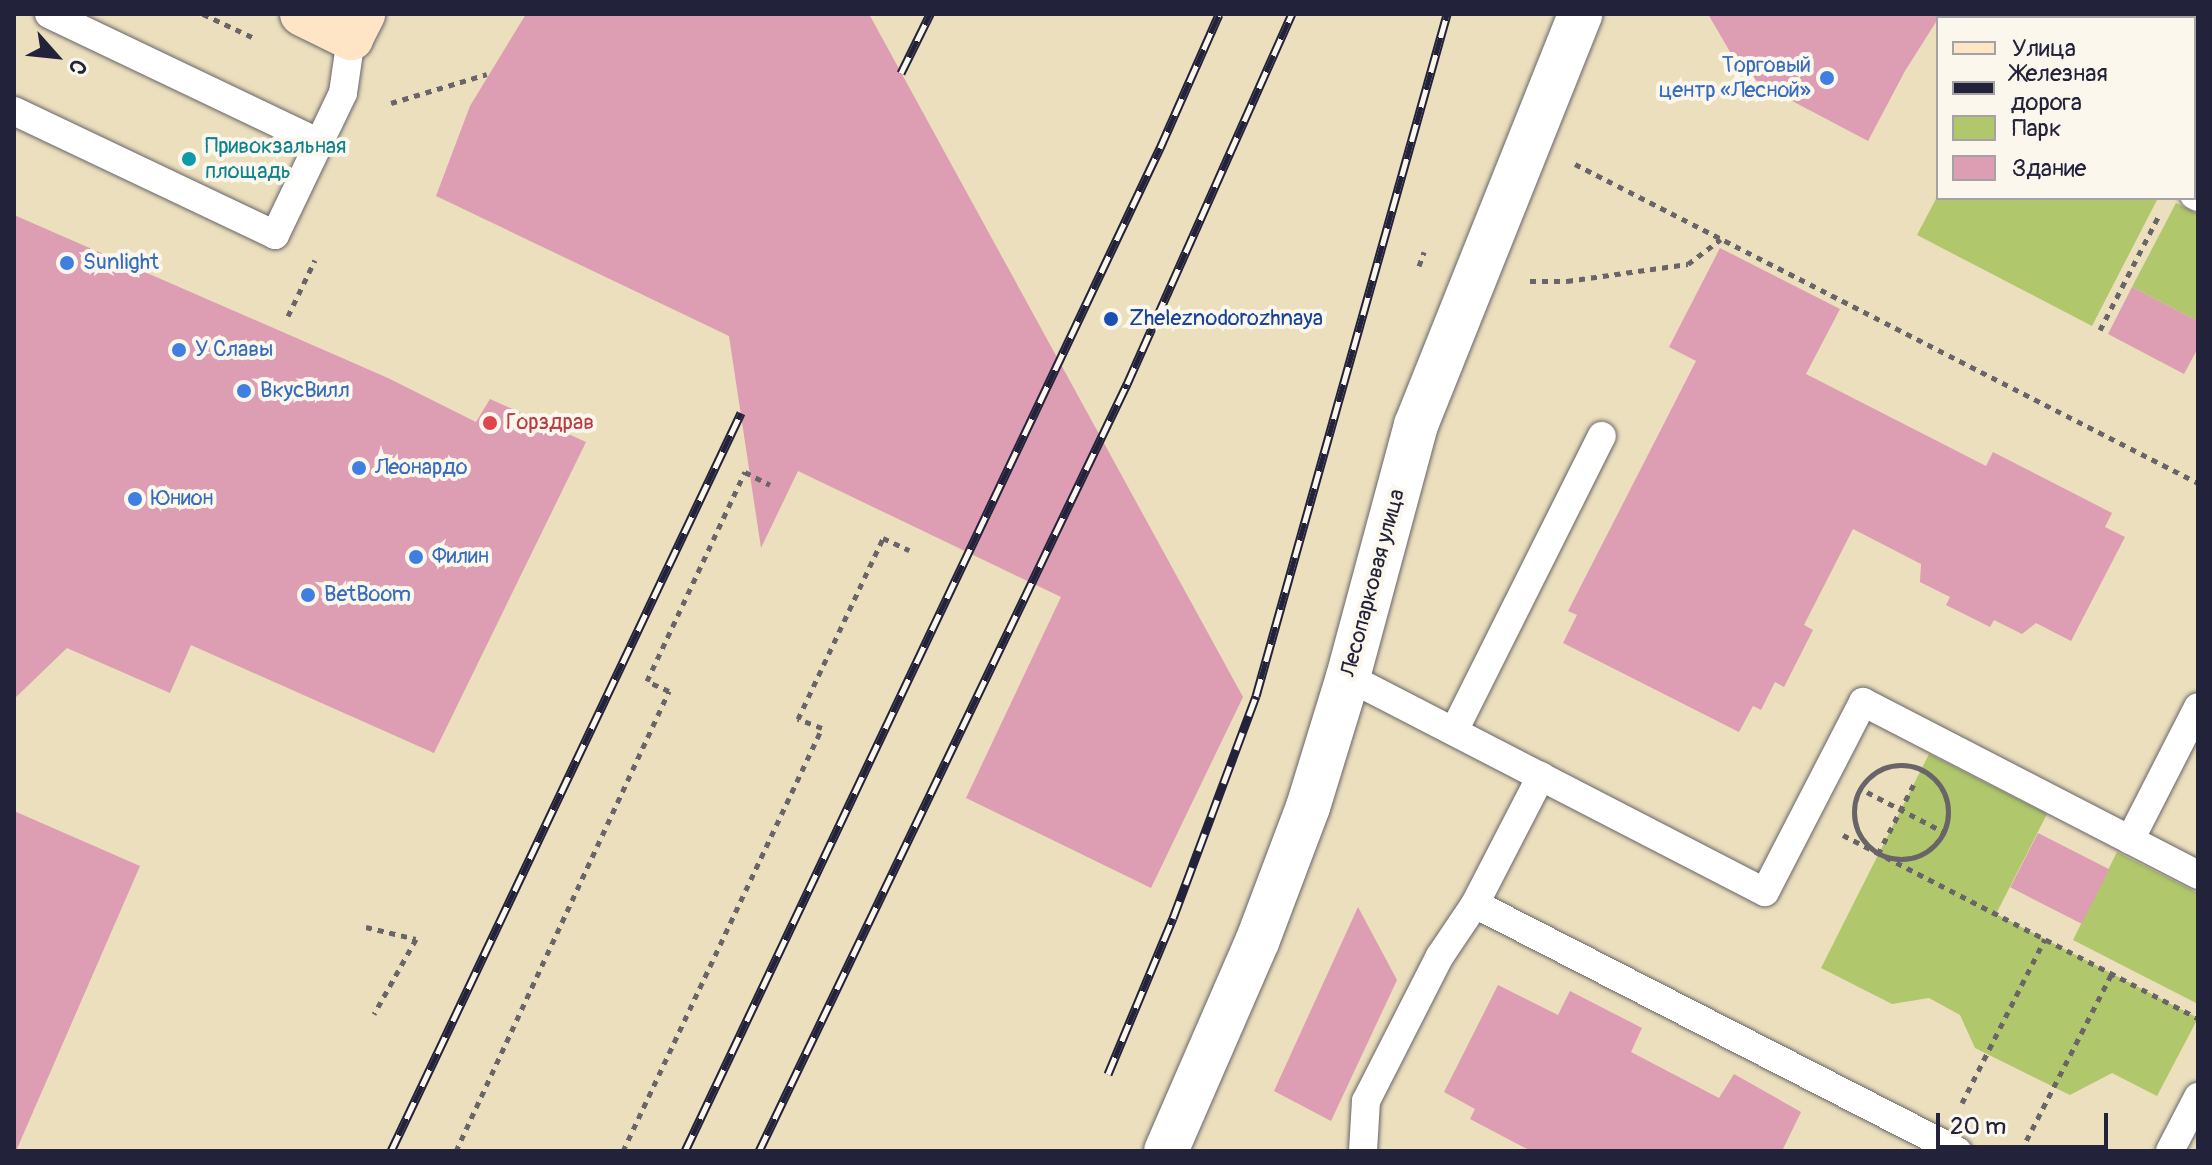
<!DOCTYPE html>
<meta charset="utf-8">
<style>
body{margin:0}
#map{position:relative;width:2212px;height:1165px;overflow:hidden;background:#ebdfbd;font-family:Pangolin,sans-serif}
div>[style]{position:absolute}
.green>*{inset:0;background:#b0c76c}
.building>*{inset:0;background:#dd9db3;transform-origin:0 0}
.path>*{height:5px;margin-top:-2.5px;transform-origin:0;background:repeating-linear-gradient(90deg,#686468 0 6px,transparent 0 12px)}
.path>.ring{margin:-2.5px;padding:0;box-sizing:content-box;background:none;border:5px solid #686468;border-radius:50%}
.roads{filter:drop-shadow(0 0 2px #686468) drop-shadow(0 0 2px #686468)}
.lane>*{height:28px;margin:-14px;padding:0 14px;transform-origin:14px;border-radius:14px;background:#fff}
.street>*{height:44px;margin:-22px;padding:0 22px;transform-origin:22px;border-radius:22px;background:#fff}
.secondary>*{height:44px;margin:-22px;padding:0 22px;transform-origin:22px;border-radius:22px;background:#fee5c5}
.rail>*{height:9px;margin-top:-4.5px;transform-origin:0;background:repeating-linear-gradient(90deg,#fbf7ec 0 18px,#22223b 0 36px);box-sizing:border-box;border-block:2px solid #22223b}
.dots>*{width:22px;height:22px;translate:-50% -50%;box-sizing:border-box;border:4px solid #fbf7ec;border-radius:50%}
span{translate:-50% -50%;white-space:nowrap;text-align:center;line-height:1.15;-webkit-text-stroke:8px #fbf7ec;paint-order:stroke}
.shop-label{font-size:22px;color:#366cbe}
.right{translate:-100% -50%;text-align:right}
.left{translate:0 -50%;text-align:left}
.culture-label{font-size:22px;color:#0d838f}
.transit-label{font-size:22px;color:#164399}
.health-label{font-size:22px;color:#be3a42}
.street-label{font-size:22px;color:#22223b}
.frame{position:absolute;inset:0;border:16px solid #22223b;pointer-events:none}
.legend{position:absolute;left:1936px;top:16px;width:260px;height:184px;box-sizing:border-box;background:#fbf7ec;border:2px solid #a4a2a5;margin:0;padding:10px 14px;list-style:none;font-size:24px;color:#22223b}
.legend li{display:flex;align-items:center;gap:16px;height:40px}
.legend b{width:40px;border:2px solid #a4a2a5}
.north{position:absolute;left:16px;top:16px;width:80px;height:80px;-webkit-text-stroke:6px #fbf7ec;paint-order:stroke;rotate:117deg;font-size:22px;font-weight:700;line-height:32px;text-align:center;color:#22223b}
.north::after{content:'';display:block;margin:auto;width:28px;height:36px;background:#22223b;clip-path:polygon(50% 0,100% 100%,50% 72%,0 100%)}
.scale{position:absolute;left:1936px;top:1113px;width:172px;height:36px;box-sizing:border-box;border:4px solid #22223b;border-top:0;padding-left:10px;font-size:24px;line-height:28px;white-space:nowrap;color:#22223b;-webkit-text-stroke:6px #fbf7ec;paint-order:stroke}
</style>
<div id="map">
<div class="green">
<div style="clip-path:polygon(1938px 195px,1938px 198px,2158px 198px,2092px 326px,1917px 235px)"></div>
<div style="clip-path:polygon(2176px 203px,2198px 214px,2198px 321px,2132px 287px)"></div>
<div style="clip-path:polygon(1929px 754px,2047px 814px,1996px 914px,2198px 1018px,2157px 1096px,2112px 1073px,2070px 1095px,1975px 1048px,1960px 1015px,1929px 998px,1892px 1004px,1821px 968px)"></div>
<div style="clip-path:polygon(2117px 852px,2198px 893px,2198px 1004px,2073px 940px)"></div>
</div>
<div class="building">
<div style="clip-path:polygon(526px 14px,869px 14px,1243px 697px,1151px 888px,966px 798px,1061px 597px,798px 471px,761px 548px,729px 336px,436px 196px,470px 106px)"></div>
<div style="clip-path:polygon(1708px 14px,1941px 14px,1905px 71px,1868px 141px,1760px 84px,1733px 57px)"></div>
<div style="clip-path:polygon(14px 215px,388px 378px,476px 422px,490px 399px,586px 442px,434px 753px,191px 645px,170px 693px,67px 648px,14px 699px)"></div>
<div style="clip-path:polygon(1720px 248px,1840px 309px,1806px 374px,1986px 466px,1993px 452px,2112px 513px,2105px 527px,2125px 537px,2071px 641px,2036px 623px,2022px 634px,1994px 620px,1990px 627px,1946px 605px,1950px 597px,1920px 582px,1921px 564px,1853px 529px,1804px 625px,1813px 630px,1784px 687px,1775px 682px,1761px 710px,1753px 706px,1739px 732px,1563px 643px,1577px 615px,1568px 611px,1696px 361px,1669px 347px)"></div>
<div style="clip-path:polygon(2132px 287px,2198px 321px,2198px 348px,2184px 374px,2108px 334px)"></div>
<div style="clip-path:polygon(14px 811px,140px 866px,16px 1151px,14px 1151px)"></div>
<div style="left:2038px;top:833px;width:80px;height:61px;rotate:27deg"></div>
<div style="clip-path:polygon(1358px 907px,1397px 980px,1331px 1121px,1274px 1091px)"></div>
<div style="clip-path:polygon(1498px 985px,1558px 1015px,1570px 991px,1642px 1028px,1631px 1052px,1719px 1098px,1734px 1074px,1801px 1112px,1782px 1151px,1531px 1151px,1470px 1119px,1475px 1109px,1444px 1092px)"></div>
</div>
<div class="path">
<div style="left:203px;top:14px;width:56px;rotate:25.2deg"></div>
<div style="left:391px;top:103px;width:100px;rotate:-16.8deg"></div>
<div style="left:1575px;top:164px;width:700px;rotate:27.11deg"></div>
<div style="left:1419px;top:266px;width:15px;rotate:-70deg"></div>
<div style="left:1530px;top:281px;width:37px"></div>
<div style="left:1567px;top:281px;width:122px;rotate:-8deg"></div>
<div style="left:1688px;top:264px;width:41px;rotate:-37.1deg"></div>
<div style="left:288px;top:316px;width:62px;rotate:-64.3deg"></div>
<div style="left:2100px;top:330px;width:127px;rotate:-62.8deg"></div>
<div class="ring" style="left:1854px;top:765px;width:89px;height:89px"></div>
<div style="left:1867px;top:792px;width:87px;rotate:27.5deg"></div>
<div style="left:1843px;top:835px;width:399px;rotate:27.3deg"></div>
<div style="left:1878px;top:854px;width:83px;rotate:-62.8deg"></div>
<div style="left:366px;top:927px;width:51px;rotate:13.5deg"></div>
<div style="left:416px;top:939px;width:86px;rotate:119.2deg"></div>
<div style="left:1962px;top:1103px;width:184px;rotate:-63.2deg"></div>
<div style="left:456px;top:1151px;width:507px;rotate:-65.15deg"></div>
<div style="left:669px;top:691px;width:24px;rotate:-156deg"></div>
<div style="left:647px;top:681px;width:231px;rotate:-64.9deg"></div>
<div style="left:745px;top:472px;width:28px;rotate:27deg"></div>
<div style="left:623px;top:1151px;width:467px;rotate:-64.8deg"></div>
<div style="left:822px;top:728px;width:26px;rotate:-159deg"></div>
<div style="left:798px;top:719px;width:200px;rotate:-64.8deg"></div>
<div style="left:883px;top:538px;width:29px;rotate:25deg"></div>
<div style="left:2021px;top:1151px;width:200px;rotate:-62.9deg"></div>
</div>
<div class="roads">
<div class="lane">
<div style="left:49px;top:14px;width:300px;rotate:25.5deg"></div>
<div style="left:2160px;top:18px;width:4px;rotate:-63deg"></div>
<div style="left:14px;top:111px;width:289px;rotate:25.4deg"></div>
<div style="left:275px;top:235px;width:157px;rotate:-64.4deg"></div>
<div style="left:343px;top:93px;width:56px;rotate:-81.7deg"></div>
<div style="left:2194px;top:195px;width:4px;rotate:27deg"></div>
<div style="left:1348px;top:677px;width:469px;rotate:27.3deg"></div>
<div style="left:1765px;top:892px;width:214px;rotate:-62.7deg"></div>
<div style="left:1863px;top:702px;width:377px;rotate:27.3deg"></div>
<div style="left:1454px;top:731px;width:330px;rotate:-63.4deg"></div>
<div style="left:2130px;top:840px;width:149px;rotate:-62.9deg"></div>
<div style="left:1475px;top:904px;width:542px;rotate:27.13deg"></div>
<div style="left:1363px;top:1151px;width:50px;rotate:-86.6deg"></div>
<div style="left:1366px;top:1101px;width:163px;rotate:-63deg"></div>
<div style="left:1440px;top:956px;width:63px;rotate:-56.1deg"></div>
<div style="left:1475px;top:904px;width:144px;rotate:-62.7deg"></div>
<div style="left:2170px;top:1151px;width:61px;rotate:-62.6deg"></div>
</div>
<div class="street">
<div style="left:1166px;top:1151px;width:228px;rotate:-66.5deg"></div>
<div style="left:1257px;top:942px;width:144px;rotate:-69.3deg"></div>
<div style="left:1308px;top:807px;width:136px;rotate:-72.9deg"></div>
<div style="left:1348px;top:677px;width:261px;rotate:-74.9deg"></div>
<div style="left:1416px;top:425px;width:443px;rotate:-68.2deg"></div>
</div>
<div class="secondary">
<div style="left:302px;top:14px;width:55px;rotate:26.1deg"></div>
<div style="left:351px;top:38px;width:27px;rotate:-63deg"></div>
</div>
</div>
<div class="rail">
<div style="left:901px;top:73px;width:66px;rotate:-63.8deg"></div>
<div style="left:1108px;top:1074px;width:169px;rotate:-67.4deg"></div>
<div style="left:1173px;top:918px;width:237px;rotate:-69.5deg"></div>
<div style="left:1256px;top:696px;width:708px;rotate:-74.35deg"></div>
<div style="left:391px;top:1151px;width:817px;rotate:-64.63deg"></div>
<div style="left:685px;top:1151px;width:1110px;rotate:-64.66deg"></div>
<div style="left:1160px;top:148px;width:146px;rotate:-66.2deg"></div>
<div style="left:759px;top:1151px;width:851px;rotate:-64.37deg"></div>
<div style="left:1127px;top:384px;width:405px;rotate:-66deg"></div>
</div>
<div class="dots">
<div style="left:1827px;top:78px;background:#3f7fe0"></div>
<div style="left:189px;top:159px;background:#0f9aa8"></div>
<div style="left:67px;top:263px;background:#3f7fe0"></div>
<div style="left:1111px;top:319px;background:#1a4fb4"></div>
<div style="left:179px;top:350px;background:#3f7fe0"></div>
<div style="left:244px;top:391px;background:#3f7fe0"></div>
<div style="left:490px;top:423px;background:#e0444e"></div>
<div style="left:359px;top:468px;background:#3f7fe0"></div>
<div style="left:135px;top:499px;background:#3f7fe0"></div>
<div style="left:416px;top:557px;background:#3f7fe0"></div>
<div style="left:308px;top:595px;background:#3f7fe0"></div>
</div>
<div class="shop-label">
<span class="right" style="left:1811px;top:78px">Торговый<br>центр «Лесной»</span>
<span class="left" style="left:83px;top:263px">Sunlight</span>
<span class="left" style="left:195px;top:350px">У Славы</span>
<span class="left" style="left:260px;top:391px">ВкусВилл</span>
<span class="left" style="left:375px;top:468px">Леонардо</span>
<span class="left" style="left:151px;top:499px">Юнион</span>
<span class="left" style="left:432px;top:557px">Филин</span>
<span class="left" style="left:324px;top:595px">BetBoom</span>
</div>
<div class="culture-label">
<span class="left" style="left:205px;top:159px">Привокзальная<br>площадь</span>
</div>
<div class="transit-label">
<span class="left" style="left:1129px;top:319px">Zheleznodorozhnаyа</span>
</div>
<div class="health-label">
<span class="left" style="left:506px;top:423px">Горздрав</span>
</div>
<div class="street-label">
<span style="left:1373px;top:583px;rotate:-75deg">Лесопарковая улица</span>
</div>
<div class="frame"></div>
<ul class="legend">
<li><b style="height:10px;background:#fee5c5"></b>Улица</li>
<li><b style="height:10px;background:#22223b"></b>Железная дорога</li>
<li><b style="height:22px;background:#b0c76c"></b>Парк</li>
<li><b style="height:22px;background:#dd9db3"></b>Здание</li>
</ul>
<div class="north">С</div>
<div class="scale">20 m</div>
</div>
